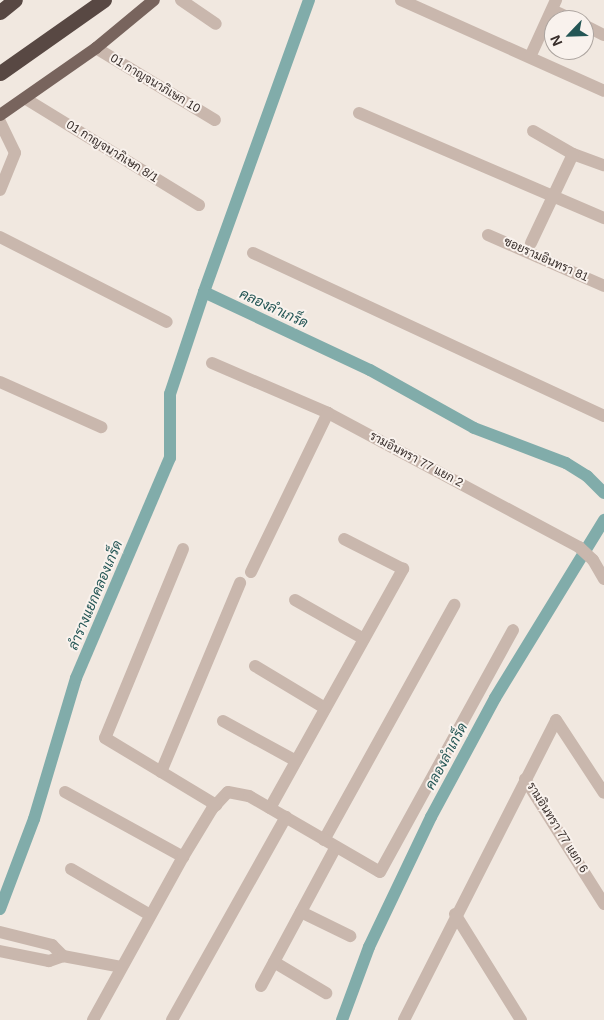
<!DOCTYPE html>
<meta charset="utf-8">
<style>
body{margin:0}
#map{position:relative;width:604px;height:1020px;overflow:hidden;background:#f1e8e0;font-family:Helvetica,Sarabun,sans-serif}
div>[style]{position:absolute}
.canal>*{height:12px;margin:-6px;padding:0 6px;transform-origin:6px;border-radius:6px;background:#81acaa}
.minor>*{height:12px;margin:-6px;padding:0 6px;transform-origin:6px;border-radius:6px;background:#c9b7ad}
.major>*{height:12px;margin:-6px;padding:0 6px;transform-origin:6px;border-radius:6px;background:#78645d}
.highway>*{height:15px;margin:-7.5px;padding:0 7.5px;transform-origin:7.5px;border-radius:7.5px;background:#584843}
span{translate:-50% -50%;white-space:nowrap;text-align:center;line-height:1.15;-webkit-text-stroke:4px #f9f2ed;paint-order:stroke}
.street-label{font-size:12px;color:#382e2b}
.water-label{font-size:14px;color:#245655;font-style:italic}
.north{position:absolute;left:544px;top:10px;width:50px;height:50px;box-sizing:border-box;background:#f9f2ed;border:1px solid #aca49f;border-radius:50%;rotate:246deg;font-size:14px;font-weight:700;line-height:20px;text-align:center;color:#382e2b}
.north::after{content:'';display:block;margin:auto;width:18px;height:22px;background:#245655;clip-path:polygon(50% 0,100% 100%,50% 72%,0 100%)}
</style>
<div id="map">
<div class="canal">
<div style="left:309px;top:0;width:310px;rotate:109.8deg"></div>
<div style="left:204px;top:292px;width:183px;rotate:25.2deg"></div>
<div style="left:370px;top:370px;width:119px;rotate:29.1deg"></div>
<div style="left:474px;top:428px;width:98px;rotate:20.8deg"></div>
<div style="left:566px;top:463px;width:25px;rotate:32deg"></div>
<div style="left:587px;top:476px;width:24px;rotate:45deg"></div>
<div style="left:0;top:909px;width:96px;rotate:-69.3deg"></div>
<div style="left:34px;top:819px;width:147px;rotate:-73.4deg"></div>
<div style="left:76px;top:678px;width:239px;rotate:-66.9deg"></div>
<div style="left:170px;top:458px;width:64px;rotate:-90deg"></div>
<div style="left:170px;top:394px;width:108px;rotate:-71.6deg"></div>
<div style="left:342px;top:1020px;width:78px;rotate:-69.7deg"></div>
<div style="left:369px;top:947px;width:144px;rotate:-64.5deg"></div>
<div style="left:431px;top:817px;width:135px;rotate:-61.7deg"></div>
<div style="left:495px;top:698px;width:209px;rotate:-58.5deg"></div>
</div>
<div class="minor">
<div style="left:181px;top:0;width:42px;rotate:34.4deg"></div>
<div style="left:401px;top:0;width:222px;rotate:24.1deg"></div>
<div style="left:552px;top:10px;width:23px;rotate:25deg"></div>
<div style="left:584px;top:25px;width:22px;rotate:27deg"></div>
<div style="left:96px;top:48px;width:139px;rotate:31.2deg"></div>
<div style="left:530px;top:57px;width:63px;rotate:-65.5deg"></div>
<div style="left:26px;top:99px;width:203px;rotate:31.5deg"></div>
<div style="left:359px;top:113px;width:267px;rotate:23.2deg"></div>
<div style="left:0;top:122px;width:34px;rotate:64deg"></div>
<div style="left:15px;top:153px;width:40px;rotate:112deg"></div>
<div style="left:533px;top:131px;width:46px;rotate:29.9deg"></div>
<div style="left:573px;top:154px;width:33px;rotate:20deg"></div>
<div style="left:488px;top:235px;width:127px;rotate:23.7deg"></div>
<div style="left:0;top:237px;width:187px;rotate:27deg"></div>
<div style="left:531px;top:243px;width:98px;rotate:-64.7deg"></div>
<div style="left:253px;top:253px;width:387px;rotate:24.9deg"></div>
<div style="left:212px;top:363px;width:126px;rotate:23.3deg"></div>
<div style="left:328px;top:413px;width:285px;rotate:28.1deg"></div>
<div style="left:579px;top:547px;width:19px;rotate:43deg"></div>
<div style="left:593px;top:560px;width:22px;rotate:60deg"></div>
<div style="left:0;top:382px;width:111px;rotate:24deg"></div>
<div style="left:183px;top:549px;width:204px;rotate:112.4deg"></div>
<div style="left:105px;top:738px;width:130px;rotate:31.1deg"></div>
<div style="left:251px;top:572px;width:177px;rotate:-64.2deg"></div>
<div style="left:295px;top:600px;width:79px;rotate:29.5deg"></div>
<div style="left:255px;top:666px;width:82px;rotate:31deg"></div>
<div style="left:223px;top:721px;width:83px;rotate:28.7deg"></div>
<div style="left:161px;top:772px;width:205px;rotate:-67.3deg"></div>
<div style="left:525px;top:779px;width:148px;rotate:57.7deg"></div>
<div style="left:65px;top:792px;width:135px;rotate:28.8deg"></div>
<div style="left:270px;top:808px;width:274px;rotate:-60.9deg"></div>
<div style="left:403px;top:569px;width:66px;rotate:-153deg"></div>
<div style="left:324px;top:840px;width:269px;rotate:-61deg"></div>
<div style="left:71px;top:869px;width:91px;rotate:30.2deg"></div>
<div style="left:301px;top:912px;width:55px;rotate:26.1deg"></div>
<div style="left:455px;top:914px;width:125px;rotate:58.1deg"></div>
<div style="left:0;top:932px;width:54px;rotate:14deg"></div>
<div style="left:52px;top:945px;width:16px;rotate:45deg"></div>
<div style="left:63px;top:956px;width:15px;rotate:160deg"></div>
<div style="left:49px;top:961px;width:50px;rotate:-168.5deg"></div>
<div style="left:63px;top:956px;width:59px;rotate:10.7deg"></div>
<div style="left:274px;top:962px;width:61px;rotate:30.8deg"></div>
<div style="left:261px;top:986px;width:158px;rotate:-61.7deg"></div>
<div style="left:93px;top:1020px;width:186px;rotate:-61.1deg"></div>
<div style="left:183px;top:857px;width:56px;rotate:-58.9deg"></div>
<div style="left:212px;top:809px;width:23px;rotate:-47deg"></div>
<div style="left:228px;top:792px;width:21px;rotate:11deg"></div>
<div style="left:249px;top:796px;width:151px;rotate:30.1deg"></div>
<div style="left:380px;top:872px;width:276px;rotate:-61.2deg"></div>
<div style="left:172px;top:1020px;width:233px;rotate:-60.7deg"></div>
<div style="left:404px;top:1020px;width:336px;rotate:-63.1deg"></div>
<div style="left:556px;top:720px;width:87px;rotate:56.7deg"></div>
</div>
<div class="major">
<div style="left:0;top:115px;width:117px;rotate:-34.9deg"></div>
<div style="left:96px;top:48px;width:75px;rotate:-39.6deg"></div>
</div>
<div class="highway">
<div style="left:0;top:12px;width:19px;rotate:-39deg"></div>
<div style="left:0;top:73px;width:127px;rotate:-35.1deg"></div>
</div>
<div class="street-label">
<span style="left:155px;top:84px;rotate:31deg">01 กาญจนาภิเษก 10</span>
<span style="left:112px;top:152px;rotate:32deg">01 กาญจนาภิเษก 8/1</span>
<span style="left:546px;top:260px;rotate:24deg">ซอยรามอินทรา 81</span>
<span style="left:416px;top:460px;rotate:28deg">รามอินทรา 77 แยก 2</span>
<span style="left:557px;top:828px;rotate:58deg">รามอินทรา 77 แยก 6</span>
</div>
<div class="water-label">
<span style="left:274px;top:308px;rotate:25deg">คลองลำเกร็ด</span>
<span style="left:95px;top:595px;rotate:-67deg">ลำรางแยกคลองเกร็ด</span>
<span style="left:446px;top:756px;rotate:-62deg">คลองลำเกร็ด</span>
</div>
<div class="north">N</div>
</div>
